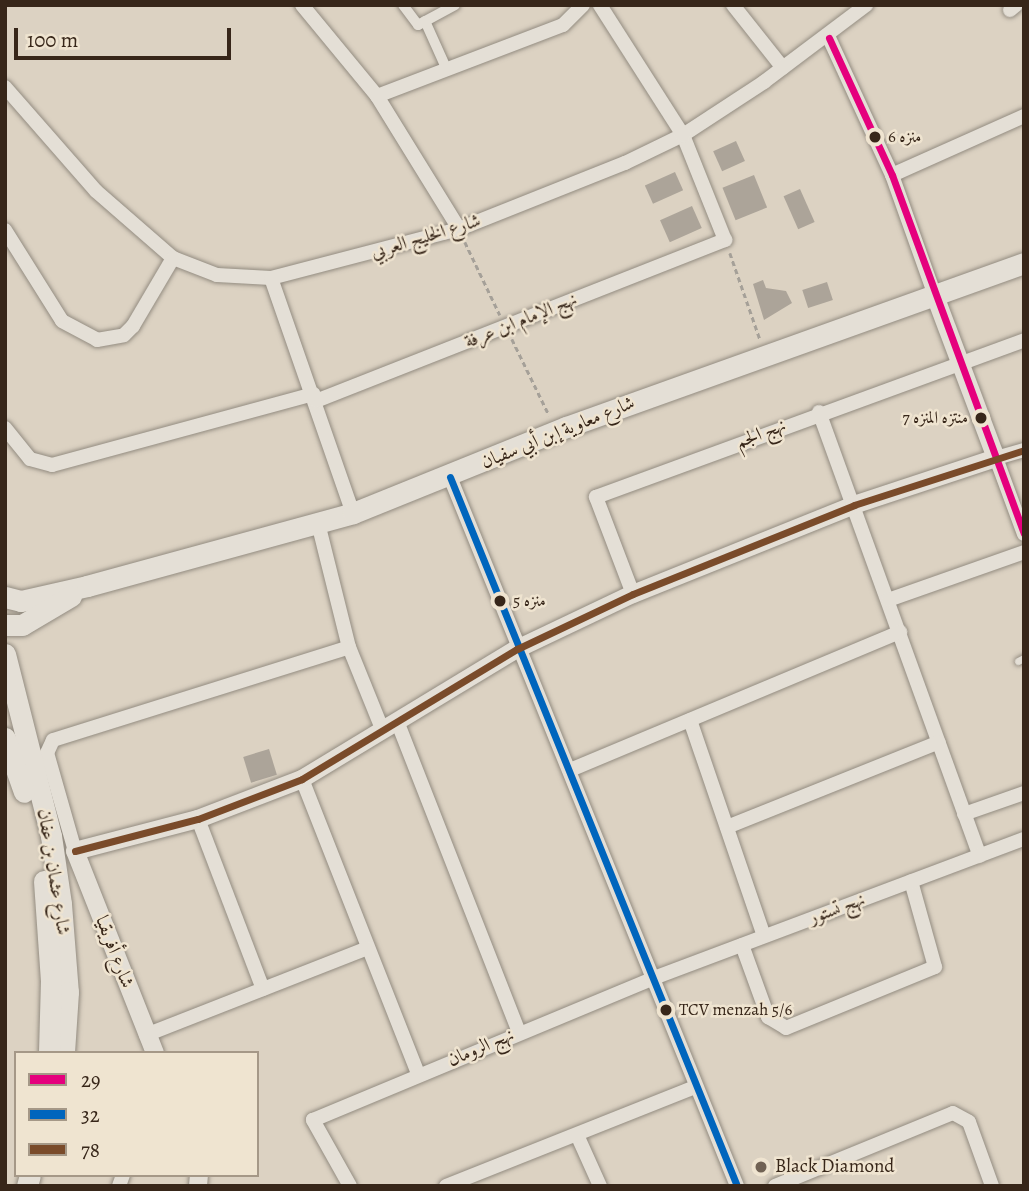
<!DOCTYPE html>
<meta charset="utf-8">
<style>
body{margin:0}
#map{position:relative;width:1029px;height:1191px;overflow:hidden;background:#dcd2c2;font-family:Alegreya,Amiri,serif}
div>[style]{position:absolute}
.building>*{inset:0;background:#aca499;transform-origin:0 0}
.path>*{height:2.5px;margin-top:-1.25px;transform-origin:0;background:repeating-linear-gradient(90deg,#a5a098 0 5px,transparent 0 8.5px)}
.roads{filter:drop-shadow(0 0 2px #938c81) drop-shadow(0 0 2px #938c81)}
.service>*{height:7px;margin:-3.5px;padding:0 3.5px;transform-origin:3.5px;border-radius:3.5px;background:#e4dfd6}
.pedestrian>*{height:10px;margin:-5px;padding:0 5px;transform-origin:5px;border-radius:5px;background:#e4dfd6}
.minor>*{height:14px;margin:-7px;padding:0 7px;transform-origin:7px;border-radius:7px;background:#e4dfd6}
.tertiary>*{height:18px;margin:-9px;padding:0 9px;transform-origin:9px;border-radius:9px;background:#e4dfd6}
.secondary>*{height:21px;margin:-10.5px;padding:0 10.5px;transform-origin:10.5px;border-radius:10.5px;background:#e4dfd6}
.bus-1>*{height:7px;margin:-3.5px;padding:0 3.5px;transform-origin:3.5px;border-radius:3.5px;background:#e5007d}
.bus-2>*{height:7px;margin:-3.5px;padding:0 3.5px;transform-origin:3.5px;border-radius:3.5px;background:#0065bd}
.bus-3>*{height:7px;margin:-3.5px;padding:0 3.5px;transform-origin:3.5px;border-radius:3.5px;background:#7a4b2a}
.dots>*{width:19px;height:19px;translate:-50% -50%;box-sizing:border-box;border:4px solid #efe4d0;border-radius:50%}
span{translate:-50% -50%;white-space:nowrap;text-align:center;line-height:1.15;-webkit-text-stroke:5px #efe4d0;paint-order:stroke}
.bus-label{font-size:17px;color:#372619}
.left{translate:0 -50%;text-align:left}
.right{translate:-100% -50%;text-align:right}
.street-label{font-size:19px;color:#372619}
.poi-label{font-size:19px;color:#372619}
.frame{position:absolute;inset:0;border:7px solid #372619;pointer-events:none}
.legend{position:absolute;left:14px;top:1051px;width:245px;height:126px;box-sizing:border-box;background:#efe4d0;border:2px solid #a59887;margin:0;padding:9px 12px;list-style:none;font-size:21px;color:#372619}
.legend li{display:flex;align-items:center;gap:14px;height:35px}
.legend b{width:35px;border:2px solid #a59887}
.scale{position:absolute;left:14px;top:28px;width:217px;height:32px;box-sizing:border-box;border:4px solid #372619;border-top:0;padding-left:9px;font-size:21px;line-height:24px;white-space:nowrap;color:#372619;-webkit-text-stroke:5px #efe4d0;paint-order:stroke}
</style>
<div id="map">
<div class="building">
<div style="left:736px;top:141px;width:22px;height:25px;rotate:66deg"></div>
<div style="left:675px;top:172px;width:20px;height:33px;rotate:66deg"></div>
<div style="left:754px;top:175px;width:35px;height:34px;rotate:68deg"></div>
<div style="left:800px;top:189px;width:36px;height:18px;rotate:66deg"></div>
<div style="left:692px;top:206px;width:24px;height:35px;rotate:66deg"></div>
<div style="clip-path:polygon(763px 280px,766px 288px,786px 291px,792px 303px,764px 320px,753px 284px)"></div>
<div style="left:827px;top:282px;width:19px;height:26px;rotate:72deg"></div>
<div style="left:269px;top:749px;width:27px;height:27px;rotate:73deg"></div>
</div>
<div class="path">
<div style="left:465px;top:242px;width:81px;rotate:64.4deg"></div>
<div style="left:730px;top:253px;width:91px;rotate:70.8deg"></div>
<div style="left:512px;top:339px;width:85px;rotate:64deg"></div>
</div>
<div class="roads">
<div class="service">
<div style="left:1018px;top:661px;width:7px;rotate:-27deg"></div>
</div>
<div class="pedestrian">
<div style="left:403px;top:5px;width:25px;rotate:53deg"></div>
<div style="left:418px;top:25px;width:42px;rotate:-28.4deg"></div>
<div style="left:425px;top:21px;width:54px;rotate:65.8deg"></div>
</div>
<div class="minor">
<div style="left:302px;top:5px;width:118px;rotate:50.5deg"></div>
<div style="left:377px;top:96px;width:156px;rotate:58.3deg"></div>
<div style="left:733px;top:5px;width:80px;rotate:51.6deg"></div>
<div style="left:1010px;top:10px;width:8px;rotate:-40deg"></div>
<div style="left:829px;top:38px;width:151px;rotate:65.3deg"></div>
<div style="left:892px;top:175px;width:125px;rotate:70.4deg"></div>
<div style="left:5px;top:87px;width:138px;rotate:48.8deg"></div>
<div style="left:96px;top:191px;width:102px;rotate:41deg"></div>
<div style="left:173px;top:258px;width:47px;rotate:21.1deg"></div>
<div style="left:217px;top:275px;width:54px;rotate:3.2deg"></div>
<div style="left:271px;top:278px;width:194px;rotate:-14.6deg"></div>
<div style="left:459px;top:229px;width:179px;rotate:-21.7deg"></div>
<div style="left:625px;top:163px;width:64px;rotate:-25.8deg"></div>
<div style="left:683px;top:135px;width:97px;rotate:-33.2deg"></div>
<div style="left:764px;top:82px;width:128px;rotate:-37deg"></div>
<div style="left:377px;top:96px;width:199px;rotate:-20.9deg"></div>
<div style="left:563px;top:25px;width:28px;rotate:-45deg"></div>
<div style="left:892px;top:175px;width:145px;rotate:-24.1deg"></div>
<div style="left:5px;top:230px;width:107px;rotate:57.9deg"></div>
<div style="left:62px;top:321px;width:40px;rotate:28deg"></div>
<div style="left:97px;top:340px;width:27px;rotate:-10deg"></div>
<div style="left:124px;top:335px;width:13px;rotate:-45deg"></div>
<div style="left:133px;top:326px;width:79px;rotate:-59.5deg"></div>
<div style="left:271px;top:278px;width:249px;rotate:70.8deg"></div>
<div style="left:316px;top:401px;width:440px;rotate:-21.5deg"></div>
<div style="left:725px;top:240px;width:113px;rotate:-111.8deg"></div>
<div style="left:683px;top:135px;width:154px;rotate:-122.6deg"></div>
<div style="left:819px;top:412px;width:472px;rotate:70.1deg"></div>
<div style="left:5px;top:428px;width:40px;rotate:51deg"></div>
<div style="left:30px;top:459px;width:23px;rotate:15deg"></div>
<div style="left:52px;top:465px;width:271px;rotate:-15.2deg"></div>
<div style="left:1024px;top:450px;width:29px;rotate:164deg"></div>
<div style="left:996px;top:458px;width:81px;rotate:69.8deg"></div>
<div style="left:450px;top:477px;width:765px;rotate:67.96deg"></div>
<div style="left:318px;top:523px;width:128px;rotate:76deg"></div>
<div style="left:349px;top:647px;width:91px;rotate:68deg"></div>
<div style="left:633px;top:594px;width:104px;rotate:-110.9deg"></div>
<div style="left:596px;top:497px;width:456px;rotate:-20.1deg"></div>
<div style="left:888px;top:600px;width:144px;rotate:-19.4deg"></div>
<div style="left:690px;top:720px;width:228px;rotate:71.1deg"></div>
<div style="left:397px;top:721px;width:334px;rotate:68.6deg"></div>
<div style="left:570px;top:770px;width:358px;rotate:-22.7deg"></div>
<div style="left:302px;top:779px;width:317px;rotate:68.5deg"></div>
<div style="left:964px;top:814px;width:64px;rotate:-19.3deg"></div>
<div style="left:198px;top:819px;width:182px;rotate:69.1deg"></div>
<div style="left:727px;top:827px;width:228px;rotate:-21.8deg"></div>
<div style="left:75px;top:851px;width:102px;rotate:-105.9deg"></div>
<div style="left:47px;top:753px;width:14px;rotate:-65deg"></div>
<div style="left:53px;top:740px;width:310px;rotate:-17.4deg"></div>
<div style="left:742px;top:945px;width:77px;rotate:70.1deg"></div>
<div style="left:768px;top:1017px;width:21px;rotate:31deg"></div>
<div style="left:786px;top:1028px;width:161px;rotate:-22.3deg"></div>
<div style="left:935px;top:967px;width:89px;rotate:-105.6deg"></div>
<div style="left:146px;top:1035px;width:238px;rotate:-21.4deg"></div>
<div style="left:578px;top:1137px;width:54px;rotate:65.8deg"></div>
<div style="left:119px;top:1186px;width:12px;rotate:-70deg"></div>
<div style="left:350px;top:1186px;width:76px;rotate:-119.3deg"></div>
<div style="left:313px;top:1120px;width:366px;rotate:-22.6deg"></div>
<div style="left:651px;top:979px;width:398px;rotate:-20.6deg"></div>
<div style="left:446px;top:1186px;width:268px;rotate:-21.7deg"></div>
<div style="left:775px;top:1186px;width:192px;rotate:-22.3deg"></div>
<div style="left:953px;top:1113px;width:18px;rotate:29deg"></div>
<div style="left:969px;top:1122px;width:68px;rotate:70.2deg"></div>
</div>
<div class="tertiary">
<div style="left:155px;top:1053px;width:217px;rotate:-111.6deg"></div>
<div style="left:75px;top:851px;width:127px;rotate:-14.6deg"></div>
<div style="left:198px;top:819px;width:111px;rotate:-21deg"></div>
<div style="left:302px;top:779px;width:251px;rotate:-31.2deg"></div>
<div style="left:517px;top:649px;width:128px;rotate:-25.4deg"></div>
<div style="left:633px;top:594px;width:238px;rotate:-21.9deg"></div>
<div style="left:854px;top:505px;width:150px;rotate:-18.3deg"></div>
<div style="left:996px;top:458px;width:176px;rotate:-110.6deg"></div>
<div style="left:198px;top:1186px;width:11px;rotate:-85deg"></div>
</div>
<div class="secondary">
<div style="left:5px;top:597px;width:16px;rotate:14deg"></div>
<div style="left:21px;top:601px;width:68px;rotate:-12.8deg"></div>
<div style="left:87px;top:586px;width:276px;rotate:-15.3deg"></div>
<div style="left:353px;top:513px;width:230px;rotate:-22deg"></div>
<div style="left:566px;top:427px;width:486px;rotate:-19.7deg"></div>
<div style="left:5px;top:625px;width:17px"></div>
<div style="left:22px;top:625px;width:57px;rotate:-30.6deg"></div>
<div style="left:5px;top:654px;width:188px;rotate:75.8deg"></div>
<div style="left:51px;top:836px;width:69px;rotate:81.6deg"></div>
<div style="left:61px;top:904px;width:88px;rotate:85.5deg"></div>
<div style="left:68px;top:992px;width:61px;rotate:93.8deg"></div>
<div style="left:5px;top:738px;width:57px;rotate:70.6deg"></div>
<div style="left:44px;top:881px;width:99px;rotate:86deg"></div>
<div style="left:51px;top:980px;width:73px;rotate:91.6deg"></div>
<div style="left:27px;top:1186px;width:11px;rotate:-75deg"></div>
</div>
</div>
<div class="bus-1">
<div style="left:829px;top:38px;width:151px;rotate:65.3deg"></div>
<div style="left:892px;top:175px;width:382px;rotate:69.8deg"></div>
</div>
<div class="bus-2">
<div style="left:450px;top:477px;width:765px;rotate:67.96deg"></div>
</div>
<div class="bus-3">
<div style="left:75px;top:851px;width:127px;rotate:-14.6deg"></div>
<div style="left:198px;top:819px;width:111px;rotate:-21deg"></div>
<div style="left:302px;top:779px;width:251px;rotate:-31.2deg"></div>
<div style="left:517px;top:649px;width:128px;rotate:-25.4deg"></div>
<div style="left:633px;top:594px;width:238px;rotate:-21.9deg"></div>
<div style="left:854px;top:505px;width:179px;rotate:-17.9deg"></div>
</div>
<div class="dots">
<div style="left:875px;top:137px;background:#372619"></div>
<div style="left:981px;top:418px;background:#372619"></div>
<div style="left:500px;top:601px;background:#372619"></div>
<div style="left:666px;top:1010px;background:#372619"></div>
<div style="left:761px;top:1167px;background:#716254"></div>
</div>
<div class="bus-label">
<span class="left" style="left:888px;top:137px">منزه 6</span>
<span class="right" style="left:968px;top:418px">منتزه المنزه 7</span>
<span class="left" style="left:513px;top:601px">منزه 5</span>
<span class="left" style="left:679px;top:1010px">TCV menzah 5/6</span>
</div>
<div class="street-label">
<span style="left:426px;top:237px;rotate:-17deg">شارع الخليج العربي</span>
<span style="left:521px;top:321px;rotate:-22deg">نهج الإمام ابن عرفة</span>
<span style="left:558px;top:433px;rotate:-22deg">شارع معاوية إبن أبي سفيان</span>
<span style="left:761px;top:434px;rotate:-21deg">نهج الجم</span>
<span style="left:53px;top:872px;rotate:81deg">شارع عثمان بن عفان</span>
<span style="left:837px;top:909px;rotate:-20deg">نهج تستور</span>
<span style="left:114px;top:952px;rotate:69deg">شارع أفريقيا</span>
<span style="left:481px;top:1048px;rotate:-23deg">نهج الرومان</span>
</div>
<div class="poi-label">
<span class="left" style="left:775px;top:1167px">Black Diamond</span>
</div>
<div class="frame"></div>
<ul class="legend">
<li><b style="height:9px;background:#e5007d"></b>29</li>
<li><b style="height:9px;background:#0065bd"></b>32</li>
<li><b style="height:9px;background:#7a4b2a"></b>78</li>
</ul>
<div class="scale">100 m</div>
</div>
